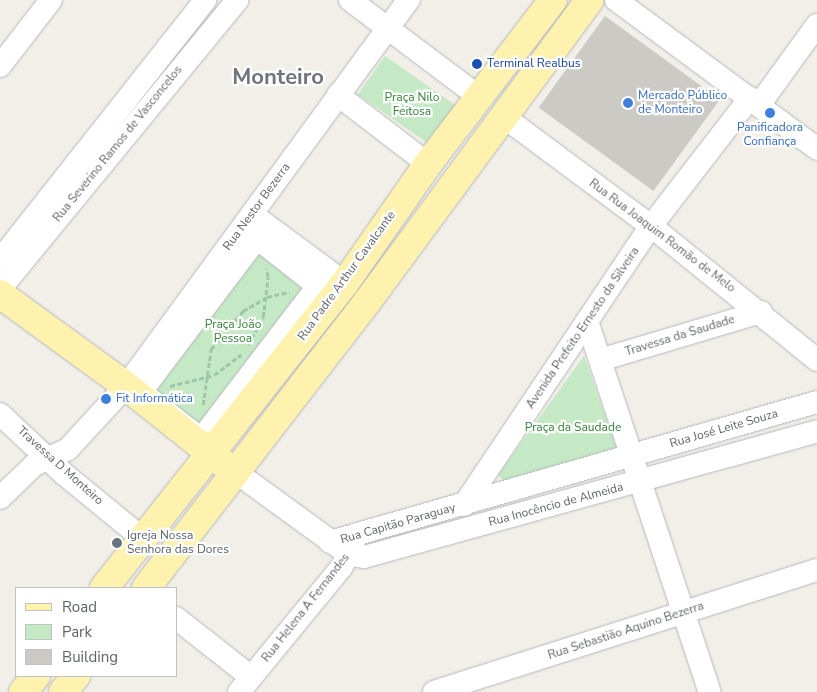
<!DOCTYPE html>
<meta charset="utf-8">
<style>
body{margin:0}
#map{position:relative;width:817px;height:692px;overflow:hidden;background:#f1efe8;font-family:"Nunito Sans",sans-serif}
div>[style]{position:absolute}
.green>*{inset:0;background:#c5e8c5;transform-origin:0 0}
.building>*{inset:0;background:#cccac5;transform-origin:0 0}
.path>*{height:2.5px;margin-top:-1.25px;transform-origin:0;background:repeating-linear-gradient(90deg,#9cc7a9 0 5px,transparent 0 7.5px)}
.roads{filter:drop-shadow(0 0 1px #b5b8bc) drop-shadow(0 0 1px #b5b8bc)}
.minor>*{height:22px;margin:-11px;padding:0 11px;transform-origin:11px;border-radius:11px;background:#fff}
.major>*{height:28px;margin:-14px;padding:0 14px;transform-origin:14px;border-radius:14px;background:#fff2af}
.dots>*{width:14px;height:14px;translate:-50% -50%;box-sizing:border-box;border:2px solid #fff;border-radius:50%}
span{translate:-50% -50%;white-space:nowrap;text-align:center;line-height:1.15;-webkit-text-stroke:4.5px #fff;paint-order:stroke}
.transit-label{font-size:12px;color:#164399}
.left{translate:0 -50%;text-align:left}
.shop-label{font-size:12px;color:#366cbe}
.park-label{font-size:12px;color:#348238}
.street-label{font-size:12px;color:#5f6368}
.worship-label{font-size:12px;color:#5b616d}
.town-label{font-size:22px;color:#70757a;font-weight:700}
.legend{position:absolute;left:15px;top:587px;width:162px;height:90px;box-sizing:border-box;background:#fff;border:1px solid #bfc1c3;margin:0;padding:6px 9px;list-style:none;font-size:15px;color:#5f6368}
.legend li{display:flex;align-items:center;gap:10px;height:25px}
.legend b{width:25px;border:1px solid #bfc1c3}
</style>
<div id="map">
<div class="green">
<div style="left:385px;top:56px;width:90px;height:47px;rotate:35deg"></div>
<div style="left:253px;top:225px;width:98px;height:200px;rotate:34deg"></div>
<div style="clip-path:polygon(584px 356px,617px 449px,506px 483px,498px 475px)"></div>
</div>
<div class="building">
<div style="left:605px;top:16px;width:142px;height:113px;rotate:36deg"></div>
</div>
<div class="path">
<div style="left:248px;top:345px;width:32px;rotate:-62deg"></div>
<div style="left:263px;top:317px;width:40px;rotate:-82.9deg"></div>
<div style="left:268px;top:277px;width:8px;rotate:-104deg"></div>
<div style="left:170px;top:386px;width:45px;rotate:-14deg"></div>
<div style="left:214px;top:375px;width:34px;rotate:-37deg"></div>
<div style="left:203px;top:405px;width:57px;rotate:-81.9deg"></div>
<div style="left:211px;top:349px;width:50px;rotate:-49.9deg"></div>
<div style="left:243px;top:311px;width:28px;rotate:-30deg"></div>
<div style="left:267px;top:297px;width:23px;rotate:-13deg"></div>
</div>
<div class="roads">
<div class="minor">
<div style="left:350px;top:0;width:161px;rotate:36.9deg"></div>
<div style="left:616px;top:0;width:250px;rotate:36.5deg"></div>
<div style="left:0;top:66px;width:83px;rotate:-52.3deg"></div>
<div style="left:338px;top:95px;width:113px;rotate:37.5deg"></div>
<div style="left:759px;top:105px;width:99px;rotate:-54.1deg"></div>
<div style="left:504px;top:117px;width:183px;rotate:36.6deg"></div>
<div style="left:651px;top:226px;width:213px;rotate:38.9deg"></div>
<div style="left:253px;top:215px;width:114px;rotate:36.5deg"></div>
<div style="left:257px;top:238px;width:78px;rotate:38.2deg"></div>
<div style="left:318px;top:286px;width:193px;rotate:127.4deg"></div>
<div style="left:201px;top:439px;width:76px;rotate:-141.9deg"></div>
<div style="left:141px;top:392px;width:193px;rotate:-53deg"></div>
<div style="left:0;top:260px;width:331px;rotate:-51.7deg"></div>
<div style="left:0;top:289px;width:374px;rotate:-50.6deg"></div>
<div style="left:587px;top:321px;width:391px;rotate:71.7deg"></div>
<div style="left:600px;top:360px;width:168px;rotate:-16.6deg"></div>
<div style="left:0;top:414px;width:88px;rotate:43.2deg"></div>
<div style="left:64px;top:474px;width:101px;rotate:39.4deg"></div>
<div style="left:237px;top:473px;width:140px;rotate:36deg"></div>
<div style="left:350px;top:555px;width:14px;rotate:8deg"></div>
<div style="left:364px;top:557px;width:470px;rotate:-15.5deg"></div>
<div style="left:0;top:498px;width:47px;rotate:-44.1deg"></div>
<div style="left:34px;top:465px;width:38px;rotate:-25deg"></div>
<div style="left:68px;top:449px;width:86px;rotate:-47.4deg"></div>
<div style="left:126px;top:386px;width:479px;rotate:-53.8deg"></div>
<div style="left:464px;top:505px;width:336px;rotate:-56.2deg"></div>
<div style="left:651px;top:226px;width:162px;rotate:-52.3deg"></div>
<div style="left:330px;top:542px;width:507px;rotate:-16.04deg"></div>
<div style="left:176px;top:618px;width:95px;rotate:38.2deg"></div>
<div style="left:239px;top:692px;width:161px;rotate:-50.6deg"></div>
<div style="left:341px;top:568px;width:28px;rotate:-63deg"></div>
<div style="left:434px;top:692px;width:402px;rotate:-17.7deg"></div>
</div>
<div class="major">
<div style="left:0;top:294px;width:156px;rotate:36.1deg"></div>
<div style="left:126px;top:386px;width:125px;rotate:38.5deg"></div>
<div style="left:104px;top:588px;width:389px;rotate:-51.7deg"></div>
<div style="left:345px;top:283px;width:145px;rotate:-55.1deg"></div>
<div style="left:428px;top:164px;width:206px;rotate:-52.7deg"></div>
<div style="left:146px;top:588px;width:361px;rotate:-52.3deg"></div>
<div style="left:367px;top:302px;width:375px;rotate:-53.6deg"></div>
<div style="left:23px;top:692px;width:21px;rotate:-51deg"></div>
<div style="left:63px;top:692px;width:21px;rotate:-51deg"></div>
</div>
</div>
<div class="dots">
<div style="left:477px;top:64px;background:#1a4fb4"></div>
<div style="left:628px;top:103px;background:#3f7fe0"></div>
<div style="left:770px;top:113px;background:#3f7fe0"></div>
<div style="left:106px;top:399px;background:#3f7fe0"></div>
<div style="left:117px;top:543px;background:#6b7280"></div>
</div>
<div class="transit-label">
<span class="left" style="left:487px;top:64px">Terminal Realbus</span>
</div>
<div class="shop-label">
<span class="left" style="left:638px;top:103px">Mercado Público<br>de Monteiro</span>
<span style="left:770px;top:135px">Panificadora<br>Confiança</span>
<span class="left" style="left:116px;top:399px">Fit Informática</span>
</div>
<div class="park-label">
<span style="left:412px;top:105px">Praça Nilo<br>Feitosa</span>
<span style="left:233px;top:332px">Praça João<br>Pessoa</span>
<span style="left:573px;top:428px">Praça da Saudade</span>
</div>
<div class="street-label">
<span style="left:118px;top:144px;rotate:-51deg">Rua Severino Ramos de Vasconcelos</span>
<span style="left:257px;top:207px;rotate:-54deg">Rua Nestor Bezerra</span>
<span style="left:662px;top:236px;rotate:37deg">Rua Rua Joaquim Romão de Melo</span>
<span style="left:347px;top:276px;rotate:-54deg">Rua Padre Arthur Cavalcante</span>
<span style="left:583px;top:328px;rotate:-56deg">Avenida Prefeito Ernesto da Silveira</span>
<span style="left:680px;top:336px;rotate:-17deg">Travessa da Saudade</span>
<span style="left:724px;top:429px;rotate:-16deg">Rua José Leite Souza</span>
<span style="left:60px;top:466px;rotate:42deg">Travessa D Monteiro</span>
<span style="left:556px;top:505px;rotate:-15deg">Rua Inocêncio de Almeida</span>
<span style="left:398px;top:524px;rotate:-16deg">Rua Capitão Paraguay</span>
<span style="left:306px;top:608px;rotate:-52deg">Rua Helena A Fernandes</span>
<span style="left:626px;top:631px;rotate:-18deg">Rua Sebastião Aquino Bezerra</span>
</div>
<div class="worship-label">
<span class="left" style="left:127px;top:543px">Igreja Nossa<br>Senhora das Dores</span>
</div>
<div class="town-label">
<span style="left:278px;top:78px">Monteiro</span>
</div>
<ul class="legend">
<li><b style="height:6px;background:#fff2af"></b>Road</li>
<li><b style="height:14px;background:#c5e8c5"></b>Park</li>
<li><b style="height:14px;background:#cccac5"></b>Building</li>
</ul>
</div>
